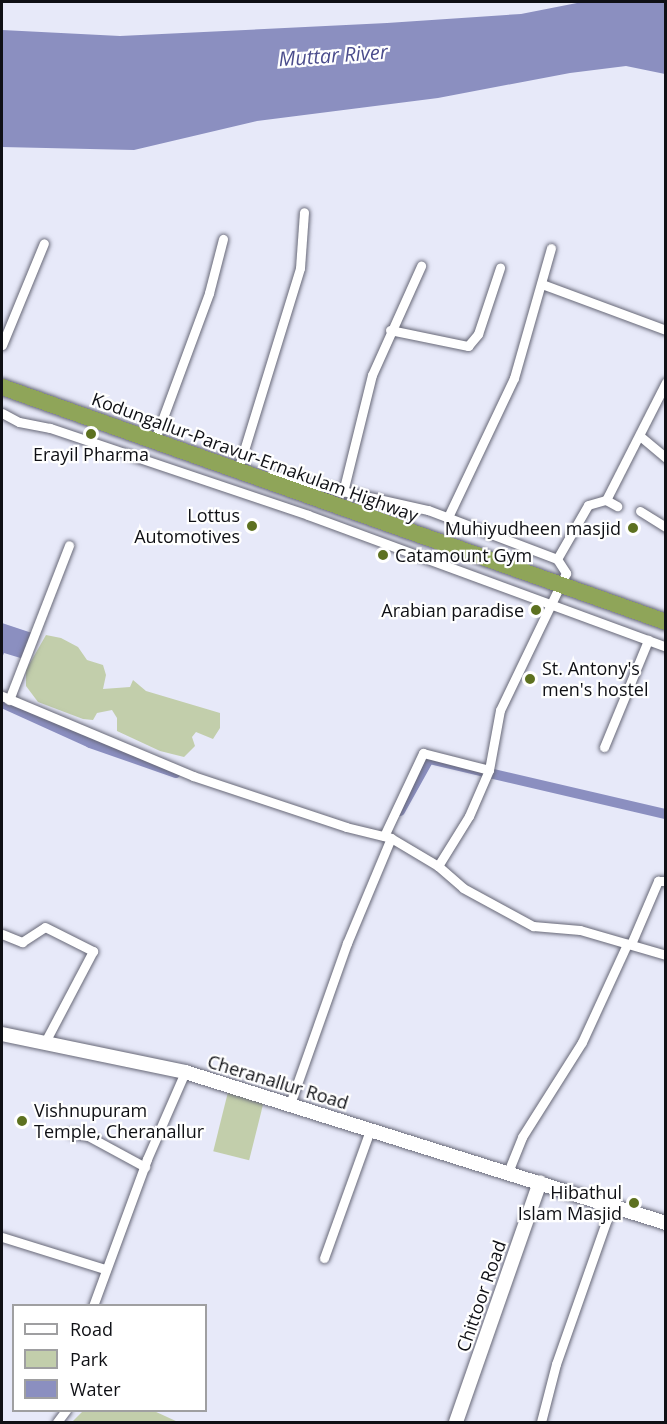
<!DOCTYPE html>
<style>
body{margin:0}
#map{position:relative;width:667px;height:1424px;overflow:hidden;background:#e7e9f9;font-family:"Open Sans",sans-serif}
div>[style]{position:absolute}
.green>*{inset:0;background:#c2ceab;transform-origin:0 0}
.water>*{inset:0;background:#8b8fc0}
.canal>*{height:10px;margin:-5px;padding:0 5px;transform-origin:5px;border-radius:5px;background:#8b8fc0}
.roads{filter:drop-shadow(0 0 2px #676877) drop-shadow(0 0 2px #676877)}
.street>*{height:9px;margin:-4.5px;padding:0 4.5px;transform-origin:4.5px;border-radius:4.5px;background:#fff}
.secondary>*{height:14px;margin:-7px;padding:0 7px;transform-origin:7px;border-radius:7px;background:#fff}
.highway>*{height:16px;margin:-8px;padding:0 8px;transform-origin:8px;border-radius:8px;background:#8fa559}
.dots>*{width:16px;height:16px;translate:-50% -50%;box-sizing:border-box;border:3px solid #fff;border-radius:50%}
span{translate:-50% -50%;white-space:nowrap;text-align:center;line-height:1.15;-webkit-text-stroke:4.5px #fff;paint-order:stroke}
.poi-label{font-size:18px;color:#0f1015}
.right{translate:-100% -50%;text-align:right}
.left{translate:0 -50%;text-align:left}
.street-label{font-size:18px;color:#0f1015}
.water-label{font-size:20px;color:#4b4d8d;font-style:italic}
.frame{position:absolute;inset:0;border:3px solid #0f1015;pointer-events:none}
.legend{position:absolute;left:12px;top:1304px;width:195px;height:108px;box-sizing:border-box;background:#fff;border:2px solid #9f9fa1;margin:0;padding:8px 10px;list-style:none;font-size:18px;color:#0f1015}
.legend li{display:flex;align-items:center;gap:12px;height:30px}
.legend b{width:30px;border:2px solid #9f9fa1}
</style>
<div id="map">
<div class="green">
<div style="clip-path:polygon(46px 635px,61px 638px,78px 647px,87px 660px,103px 665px,106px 675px,103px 689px,130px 687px,133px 680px,146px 691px,220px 713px,220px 728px,213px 739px,196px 732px,192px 737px,195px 746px,184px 757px,160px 751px,117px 731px,117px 718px,112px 710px,97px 713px,93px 720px,83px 719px,38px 702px,26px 686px,26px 670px)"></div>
<div style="left:228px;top:1092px;width:37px;height:61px;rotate:14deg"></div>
<div style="clip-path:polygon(84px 1410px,154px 1411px,178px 1422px,72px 1422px)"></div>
</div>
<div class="water">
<div style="clip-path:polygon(582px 2px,665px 2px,665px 74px,626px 66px,570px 73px,438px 98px,257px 121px,134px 150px,2px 147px,2px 30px,120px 36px,387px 23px,521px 14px)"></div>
<div style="clip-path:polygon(2px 623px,35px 634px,27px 660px,4px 653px,2px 658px)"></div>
</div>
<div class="canal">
<div style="left:2px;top:703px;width:97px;rotate:24.4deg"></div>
<div style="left:90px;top:743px;width:91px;rotate:19.2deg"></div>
<div style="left:400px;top:811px;width:60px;rotate:-60.9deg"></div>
<div style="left:429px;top:759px;width:243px;rotate:13.1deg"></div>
</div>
<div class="roads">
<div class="street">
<div style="left:542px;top:284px;width:132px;rotate:20.4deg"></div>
<div style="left:390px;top:330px;width:80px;rotate:11.6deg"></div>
<div style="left:468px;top:346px;width:16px;rotate:-50deg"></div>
<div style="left:478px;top:334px;width:70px;rotate:-71.6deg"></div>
<div style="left:2px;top:345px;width:110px;rotate:-67.6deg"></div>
<div style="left:2px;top:413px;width:19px;rotate:28deg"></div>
<div style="left:19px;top:422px;width:32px;rotate:11deg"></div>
<div style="left:50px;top:428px;width:272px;rotate:18.6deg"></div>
<div style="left:308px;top:515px;width:382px;rotate:20.2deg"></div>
<div style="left:640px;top:436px;width:34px;rotate:40deg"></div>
<div style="left:154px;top:442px;width:159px;rotate:-69.7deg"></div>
<div style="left:209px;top:293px;width:56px;rotate:-75.5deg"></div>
<div style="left:237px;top:473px;width:214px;rotate:-72.9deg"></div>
<div style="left:300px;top:268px;width:56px;rotate:-85.9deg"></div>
<div style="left:271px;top:475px;width:161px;rotate:12.6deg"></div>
<div style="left:428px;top:510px;width:138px;rotate:20.8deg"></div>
<div style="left:557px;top:559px;width:17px;rotate:57deg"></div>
<div style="left:566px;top:573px;width:152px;rotate:115.7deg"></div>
<div style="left:500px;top:710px;width:61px;rotate:100.4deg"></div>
<div style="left:489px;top:770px;width:50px;rotate:113.5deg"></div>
<div style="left:469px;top:816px;width:59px;rotate:121.8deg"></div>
<div style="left:343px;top:492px;width:121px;rotate:-76.1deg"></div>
<div style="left:372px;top:375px;width:120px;rotate:-65.8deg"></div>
<div style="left:606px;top:500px;width:13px;rotate:29deg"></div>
<div style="left:640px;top:511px;width:31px;rotate:32deg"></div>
<div style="left:448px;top:517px;width:154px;rotate:-64.6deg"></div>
<div style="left:514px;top:378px;width:135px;rotate:-74.1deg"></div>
<div style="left:557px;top:559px;width:62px;rotate:-60.1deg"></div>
<div style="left:588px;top:505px;width:19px;rotate:-16deg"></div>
<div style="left:606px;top:500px;width:132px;rotate:-63deg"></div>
<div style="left:2px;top:696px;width:207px;rotate:22.7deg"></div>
<div style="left:193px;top:776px;width:161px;rotate:18.4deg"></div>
<div style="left:346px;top:827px;width:46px;rotate:13.7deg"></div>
<div style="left:391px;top:838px;width:55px;rotate:30.8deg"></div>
<div style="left:438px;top:866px;width:33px;rotate:41deg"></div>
<div style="left:463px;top:888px;width:80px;rotate:28.5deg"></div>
<div style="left:533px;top:926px;width:47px;rotate:4.9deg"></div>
<div style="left:580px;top:930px;width:90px;rotate:16.2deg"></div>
<div style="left:9px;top:700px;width:166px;rotate:-68.8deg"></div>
<div style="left:604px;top:747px;width:116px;rotate:-67.6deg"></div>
<div style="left:384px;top:836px;width:92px;rotate:-64.8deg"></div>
<div style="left:423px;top:753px;width:68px;rotate:14.4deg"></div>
<div style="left:2px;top:934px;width:22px;rotate:22deg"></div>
<div style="left:22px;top:942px;width:27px;rotate:-33deg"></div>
<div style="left:45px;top:927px;width:54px;rotate:26.6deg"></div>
<div style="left:93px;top:951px;width:103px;rotate:117.8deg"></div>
<div style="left:631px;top:944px;width:69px;rotate:-66.8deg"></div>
<div style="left:658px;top:881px;width:8px"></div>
<div style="left:290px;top:1104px;width:171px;rotate:-70.5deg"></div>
<div style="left:347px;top:943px;width:114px;rotate:-67.3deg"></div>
<div style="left:71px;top:1133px;width:17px;rotate:10deg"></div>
<div style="left:88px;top:1136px;width:65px;rotate:28.5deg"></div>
<div style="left:508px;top:1172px;width:38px;rotate:-68deg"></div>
<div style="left:522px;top:1137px;width:112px;rotate:-57.7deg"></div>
<div style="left:582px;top:1042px;width:108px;rotate:-65.3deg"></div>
<div style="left:2px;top:1237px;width:108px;rotate:17.3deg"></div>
<div style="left:324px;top:1258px;width:136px;rotate:-70.2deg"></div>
<div style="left:93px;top:1306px;width:157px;rotate:-69.8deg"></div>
<div style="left:147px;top:1159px;width:95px;rotate:-66.4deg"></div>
<div style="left:57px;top:1422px;width:15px;rotate:-53deg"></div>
<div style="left:541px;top:1422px;width:60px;rotate:-75.5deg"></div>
<div style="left:556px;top:1364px;width:169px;rotate:-70.6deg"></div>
</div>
<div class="secondary">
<div style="left:2px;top:1034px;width:187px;rotate:11.7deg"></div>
<div style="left:185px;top:1072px;width:504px;rotate:17.43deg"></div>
<div style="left:456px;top:1422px;width:254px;rotate:-70.7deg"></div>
</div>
<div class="highway">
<div style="left:2px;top:387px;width:704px;rotate:19.49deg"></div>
</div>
</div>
<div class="dots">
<div style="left:91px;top:434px;background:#5d7120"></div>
<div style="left:252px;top:526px;background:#5d7120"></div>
<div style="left:633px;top:528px;background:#5d7120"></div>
<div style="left:383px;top:555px;background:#5d7120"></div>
<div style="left:536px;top:610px;background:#5d7120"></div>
<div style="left:530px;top:679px;background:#5d7120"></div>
<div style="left:22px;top:1121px;background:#5d7120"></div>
<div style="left:634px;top:1203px;background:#5d7120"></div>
</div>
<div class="poi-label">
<span style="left:91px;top:454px">Erayil Pharma</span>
<span class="right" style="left:240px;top:526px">Lottus<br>Automotives</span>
<span class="right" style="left:621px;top:528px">Muhiyudheen masjid</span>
<span class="left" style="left:395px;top:555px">Catamount Gym</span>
<span class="right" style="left:524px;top:610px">Arabian paradise</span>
<span class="left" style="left:542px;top:679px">St. Antony's<br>men's hostel</span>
<span class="left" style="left:34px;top:1121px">Vishnupuram<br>Temple, Cheranallur</span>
<span class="right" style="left:622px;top:1203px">Hibathul<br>Islam Masjid</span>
</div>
<div class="street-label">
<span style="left:255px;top:457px;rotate:20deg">Kodungallur-Paravur-Ernakulam Highway</span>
<span style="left:278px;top:1082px;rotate:17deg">Cheranallur Road</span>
<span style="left:481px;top:1296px;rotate:-71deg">Chittoor Road</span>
</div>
<div class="water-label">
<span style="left:333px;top:55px;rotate:-4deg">Muttar River</span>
</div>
<div class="frame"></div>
<ul class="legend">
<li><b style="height:8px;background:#fff"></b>Road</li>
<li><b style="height:16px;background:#c2ceab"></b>Park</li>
<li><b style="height:16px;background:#8b8fc0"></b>Water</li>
</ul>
</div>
